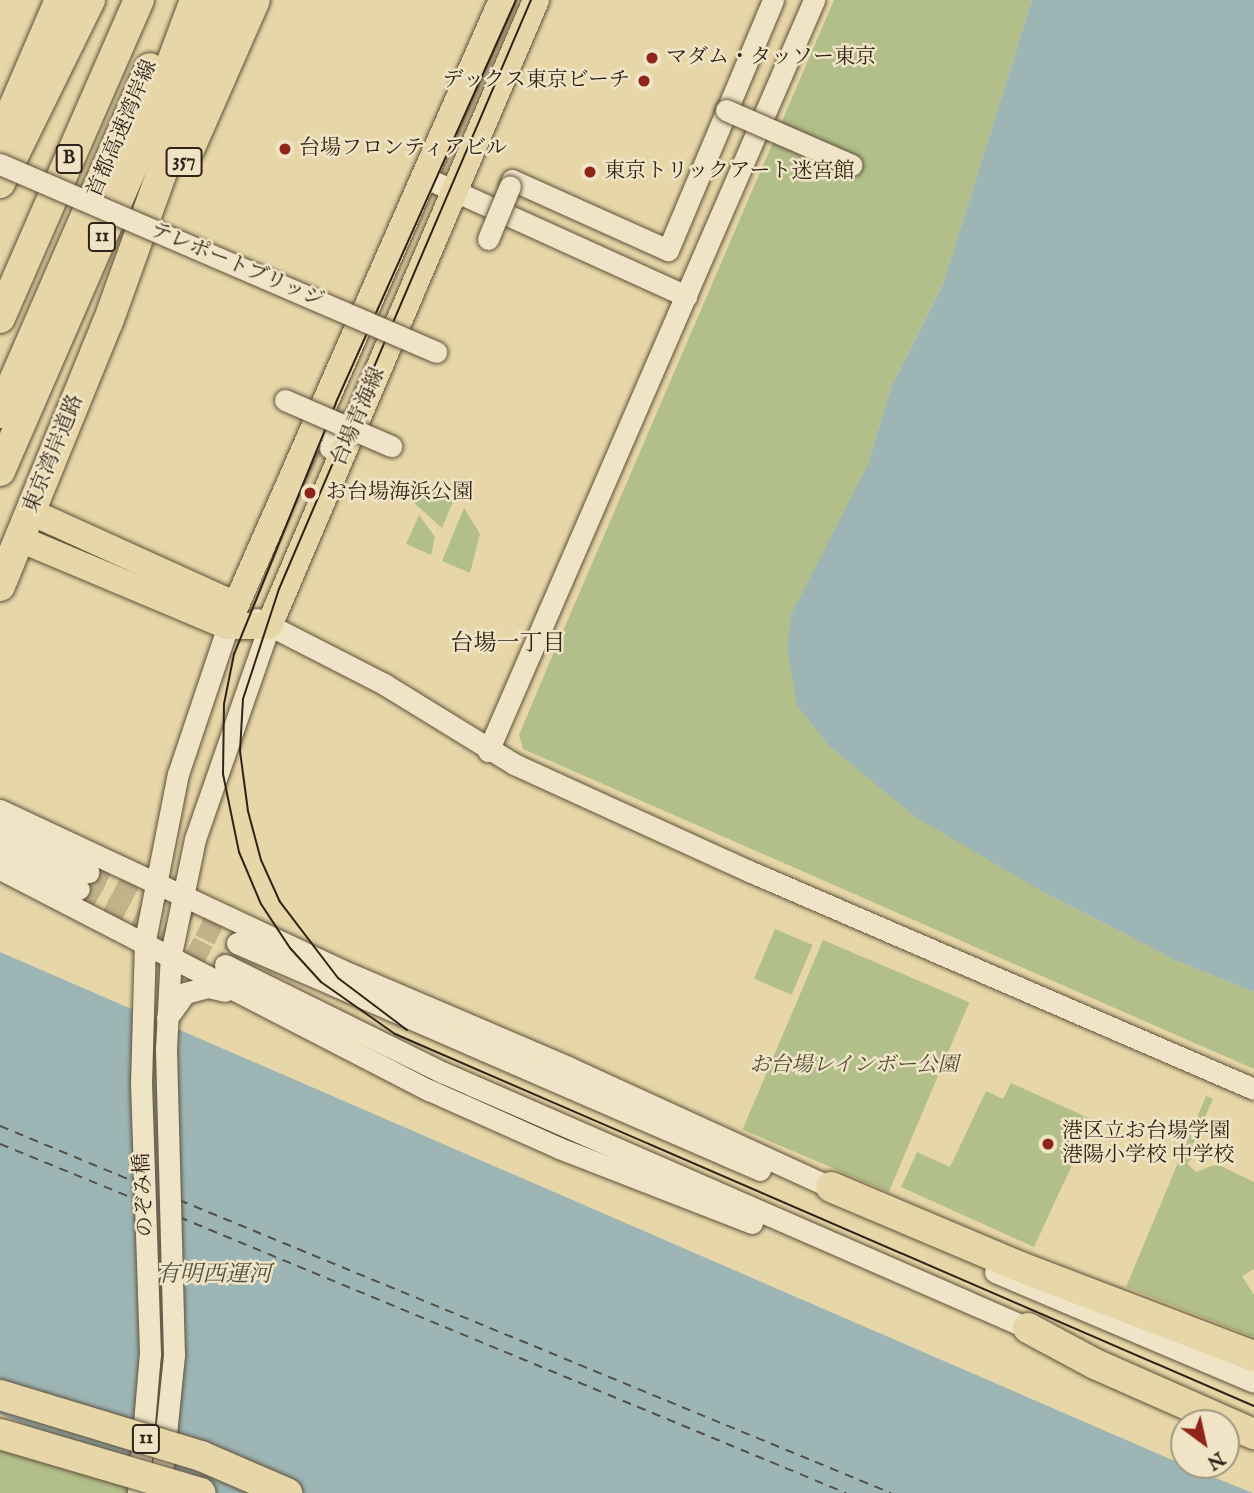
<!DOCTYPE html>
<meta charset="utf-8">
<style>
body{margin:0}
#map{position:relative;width:1254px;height:1493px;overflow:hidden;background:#e7d7a8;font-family:"IM FELL English","Noto Serif JP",serif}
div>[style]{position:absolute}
.green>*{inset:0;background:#b3bf8a;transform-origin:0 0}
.water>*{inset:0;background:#9db6b5}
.ferry>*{height:2px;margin-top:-1px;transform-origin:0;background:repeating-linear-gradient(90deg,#514f46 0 9px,transparent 0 16px)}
.minor-tunnel>*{height:21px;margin-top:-10.5px;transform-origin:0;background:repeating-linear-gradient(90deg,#c3b38b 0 21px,transparent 0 31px)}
.roads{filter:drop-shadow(0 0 2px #5e503b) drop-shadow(0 0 2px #5e503b)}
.minor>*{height:21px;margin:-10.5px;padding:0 10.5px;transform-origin:10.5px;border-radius:10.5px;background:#efe5c6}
.major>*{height:26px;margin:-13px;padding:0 13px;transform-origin:13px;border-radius:13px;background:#e7d7a8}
.highway>*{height:30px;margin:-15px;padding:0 15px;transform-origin:15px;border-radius:15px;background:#e7d7a8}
.tram>*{height:2px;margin:-1px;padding:0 1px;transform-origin:1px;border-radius:1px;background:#312317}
.bridges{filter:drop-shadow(0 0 2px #5e503b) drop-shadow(0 0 2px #5e503b)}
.minor-bridge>*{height:21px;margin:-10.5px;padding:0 10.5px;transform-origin:10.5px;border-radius:10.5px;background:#efe5c6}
.highway-bridge>*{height:30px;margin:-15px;padding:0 15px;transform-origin:15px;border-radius:15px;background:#e7d7a8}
.dots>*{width:19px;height:19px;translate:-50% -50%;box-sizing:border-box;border:4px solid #efe5c6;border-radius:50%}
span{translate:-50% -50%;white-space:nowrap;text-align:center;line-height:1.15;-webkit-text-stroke:5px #efe5c6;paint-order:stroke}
.shield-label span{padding:2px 5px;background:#efe5c6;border:2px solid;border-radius:5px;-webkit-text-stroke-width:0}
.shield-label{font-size:19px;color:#312317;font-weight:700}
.poi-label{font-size:21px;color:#312317}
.left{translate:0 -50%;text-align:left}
.right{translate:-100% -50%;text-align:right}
.street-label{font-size:21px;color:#312317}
.park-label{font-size:21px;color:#524a34;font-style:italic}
.neighbourhood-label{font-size:23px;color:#312317}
.water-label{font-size:23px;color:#514f46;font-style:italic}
.north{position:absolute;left:1170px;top:1409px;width:70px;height:70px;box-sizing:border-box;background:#efe5c6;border:2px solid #a39780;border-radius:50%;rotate:147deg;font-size:19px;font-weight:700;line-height:28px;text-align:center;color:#312317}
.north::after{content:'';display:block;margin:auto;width:24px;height:32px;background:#8f2418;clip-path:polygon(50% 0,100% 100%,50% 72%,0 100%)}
</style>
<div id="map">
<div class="green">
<div style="clip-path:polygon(834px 0,1032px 0,943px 284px,892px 385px,867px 466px,818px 566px,1045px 893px,1177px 961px,1254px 992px,1254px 1069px,523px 749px,519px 735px,548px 666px)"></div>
<div style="clip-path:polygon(417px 480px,455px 497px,442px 528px,413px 502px)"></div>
<div style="clip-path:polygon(464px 508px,480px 534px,470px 573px,442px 561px)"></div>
<div style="clip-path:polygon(419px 515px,435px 537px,431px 555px,406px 544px)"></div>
<div style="left:775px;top:929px;width:41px;height:54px;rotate:23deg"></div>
<div style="left:823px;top:940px;width:159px;height:206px;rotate:23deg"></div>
<div style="clip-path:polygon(1011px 1083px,1093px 1120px,1034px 1247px,901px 1187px,917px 1152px,950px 1167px,986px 1091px,1003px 1099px)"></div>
<div style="clip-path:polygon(1206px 1096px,1213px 1099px,1199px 1130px,1199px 1143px,1211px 1143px,1187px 1163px,1196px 1172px,1217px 1164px,1254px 1182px,1254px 1269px,1242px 1276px,1254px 1295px,1254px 1337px,1126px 1287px)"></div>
<div style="clip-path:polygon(0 1419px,122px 1471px,175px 1493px,0 1493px)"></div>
</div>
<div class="water">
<div style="clip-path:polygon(1032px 0,1254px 0,1254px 992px,1177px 961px,1045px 893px,917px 818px,829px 746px,797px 705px,787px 650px,791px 615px,867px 466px,892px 385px,943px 284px)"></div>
<div style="clip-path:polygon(0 952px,1184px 1465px,1253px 1493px,185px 1493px,0 1414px)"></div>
</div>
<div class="ferry">
<div style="left:0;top:1126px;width:146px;rotate:22.5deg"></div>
<div style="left:0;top:1144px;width:146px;rotate:22.2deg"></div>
<div style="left:179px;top:1200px;width:770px;rotate:22.37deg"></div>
<div style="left:179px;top:1217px;width:722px;rotate:22.48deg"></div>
</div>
<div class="minor-tunnel">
<div style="left:88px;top:872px;width:165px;rotate:25.5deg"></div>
<div style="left:79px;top:889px;width:165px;rotate:27.5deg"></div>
</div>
<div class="roads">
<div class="minor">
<div style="left:426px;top:178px;width:286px;rotate:24.4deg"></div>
<div style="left:510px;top:186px;width:6px;rotate:-72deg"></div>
<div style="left:512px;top:180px;width:171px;rotate:24.2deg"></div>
<div style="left:668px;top:250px;width:271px;rotate:-67.2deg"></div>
<div style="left:330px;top:448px;width:27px;rotate:-66deg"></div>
<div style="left:257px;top:619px;width:143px;rotate:27.1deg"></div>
<div style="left:384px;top:684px;width:153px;rotate:31.6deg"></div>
<div style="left:514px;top:764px;width:258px;rotate:24.5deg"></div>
<div style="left:749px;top:871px;width:550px;rotate:23.35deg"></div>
<div style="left:488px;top:751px;width:819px;rotate:-66.53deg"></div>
<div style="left:0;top:810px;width:377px;rotate:25.1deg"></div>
<div style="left:341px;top:970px;width:247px;rotate:23.1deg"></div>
<div style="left:568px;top:1067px;width:302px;rotate:24.6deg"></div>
<div style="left:0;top:830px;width:98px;rotate:25.5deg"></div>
<div style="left:0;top:852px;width:87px;rotate:25.1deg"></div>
<div style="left:0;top:869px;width:483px;rotate:27.3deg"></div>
<div style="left:429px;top:1090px;width:142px;rotate:24deg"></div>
<div style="left:559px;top:1148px;width:207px;rotate:21.2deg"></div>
<div style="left:237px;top:943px;width:570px;rotate:23.46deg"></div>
<div style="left:225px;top:965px;width:244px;rotate:26.3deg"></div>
<div style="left:444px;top:1073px;width:649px;rotate:23.6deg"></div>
<div style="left:167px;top:1018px;width:31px;rotate:-54deg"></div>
<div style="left:185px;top:993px;width:24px;rotate:-15deg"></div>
<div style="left:208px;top:987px;width:17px;rotate:13deg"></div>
<div style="left:995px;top:1272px;width:281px;rotate:23deg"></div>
<div style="left:138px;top:1493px;width:140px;rotate:-85.1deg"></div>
<div style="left:150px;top:1354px;width:270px;rotate:-91.9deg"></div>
<div style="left:141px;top:1084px;width:144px;rotate:-88.4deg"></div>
<div style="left:145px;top:940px;width:169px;rotate:-78.8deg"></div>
<div style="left:178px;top:774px;width:172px;rotate:-71.4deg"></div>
<div style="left:160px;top:1493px;width:139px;rotate:-84.2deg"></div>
<div style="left:174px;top:1355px;width:306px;rotate:-91.5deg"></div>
<div style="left:166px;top:1049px;width:95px;rotate:-87deg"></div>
<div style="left:171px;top:954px;width:117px;rotate:-78.2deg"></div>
<div style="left:195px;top:839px;width:225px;rotate:-70.8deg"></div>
</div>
<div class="major">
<div style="left:31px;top:512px;width:225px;rotate:24.4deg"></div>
<div style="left:236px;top:605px;width:661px;rotate:-66.27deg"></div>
<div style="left:20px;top:539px;width:225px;rotate:22.8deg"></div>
<div style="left:227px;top:626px;width:42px"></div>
<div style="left:269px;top:626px;width:681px;rotate:-66.9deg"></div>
</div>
<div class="highway">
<div style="left:0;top:139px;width:151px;rotate:-66.7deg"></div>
<div style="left:189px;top:150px;width:164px;rotate:-66.3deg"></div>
<div style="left:0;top:183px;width:204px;rotate:-63.8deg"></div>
<div style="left:0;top:318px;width:347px;rotate:-66.4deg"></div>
<div style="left:0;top:413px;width:376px;rotate:-66.5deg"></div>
<div style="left:0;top:471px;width:341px;rotate:-66.5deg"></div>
<div style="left:136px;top:158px;width:169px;rotate:-69.5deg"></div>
<div style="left:0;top:586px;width:285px;rotate:-67.8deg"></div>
<div style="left:108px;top:322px;width:342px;rotate:-70.2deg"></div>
<div style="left:831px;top:1187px;width:203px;rotate:22.9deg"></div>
<div style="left:1018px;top:1266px;width:253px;rotate:20.9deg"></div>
<div style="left:1028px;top:1328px;width:76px;rotate:28.2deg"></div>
<div style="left:1095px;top:1364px;width:174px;rotate:23.8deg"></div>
</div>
</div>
<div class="tram">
<div style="left:516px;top:0;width:441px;rotate:114.1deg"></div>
<div style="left:336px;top:403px;width:271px;rotate:112.1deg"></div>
<div style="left:234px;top:654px;width:51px;rotate:101.3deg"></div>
<div style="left:224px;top:704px;width:70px;rotate:90.8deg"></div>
<div style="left:223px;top:774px;width:80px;rotate:78.4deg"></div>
<div style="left:239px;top:852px;width:56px;rotate:67.1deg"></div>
<div style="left:261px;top:904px;width:53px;rotate:56.6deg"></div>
<div style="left:290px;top:948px;width:46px;rotate:47.6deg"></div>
<div style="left:321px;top:982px;width:90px;rotate:35.1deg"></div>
<div style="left:395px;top:1034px;width:936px;rotate:23.42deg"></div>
<div style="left:407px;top:1030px;width:86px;rotate:-143deg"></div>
<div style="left:338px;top:978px;width:96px;rotate:-127.3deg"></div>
<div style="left:280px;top:902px;width:46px;rotate:-114.3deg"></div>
<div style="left:261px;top:860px;width:51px;rotate:-104.9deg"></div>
<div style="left:248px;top:811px;width:61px;rotate:-97.6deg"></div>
<div style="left:240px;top:751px;width:52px;rotate:-86.7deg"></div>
<div style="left:243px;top:699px;width:116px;rotate:-71.9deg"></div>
<div style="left:279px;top:589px;width:641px;rotate:-66.84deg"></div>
</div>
<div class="bridges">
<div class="minor-bridge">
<div style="left:726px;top:110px;width:137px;rotate:23.6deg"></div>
<div style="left:0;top:164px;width:475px;rotate:23.3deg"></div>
<div style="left:488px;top:239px;width:57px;rotate:-67.5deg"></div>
<div style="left:285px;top:400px;width:116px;rotate:23.5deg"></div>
</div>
<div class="highway-bridge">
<div style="left:0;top:1395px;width:210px;rotate:16.9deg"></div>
<div style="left:201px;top:1456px;width:94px;rotate:23.3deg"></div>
<div style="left:0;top:1434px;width:209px;rotate:16.4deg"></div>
</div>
</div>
<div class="dots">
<div style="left:652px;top:58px;background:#8f2418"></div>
<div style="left:644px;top:81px;background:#8f2418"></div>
<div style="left:285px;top:149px;background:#8f2418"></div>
<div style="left:590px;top:172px;background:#8f2418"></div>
<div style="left:310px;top:493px;background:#8f2418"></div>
<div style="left:1048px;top:1144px;background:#8f2418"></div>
</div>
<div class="shield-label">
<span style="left:69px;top:159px">B</span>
<span style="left:184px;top:162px">357</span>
<span style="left:102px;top:237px">11</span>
<span style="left:146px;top:1439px">11</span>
</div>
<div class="poi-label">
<span class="left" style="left:666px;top:58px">マダム・タッソー東京</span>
<span class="right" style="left:630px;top:81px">デックス東京ビーチ</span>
<span class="left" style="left:299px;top:149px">台場フロンティアビル</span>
<span class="left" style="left:604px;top:172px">東京トリックアート迷宮館</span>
<span class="left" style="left:326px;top:493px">お台場海浜公園</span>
<span class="left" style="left:1062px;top:1144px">港区立お台場学園<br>港陽小学校 中学校</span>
</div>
<div class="street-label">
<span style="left:123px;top:129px;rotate:-67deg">首都高速湾岸線</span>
<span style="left:237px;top:266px;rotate:23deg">テレポートブリッジ</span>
<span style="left:359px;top:417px;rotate:-67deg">台場青海線</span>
<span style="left:54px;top:454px;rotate:-68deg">東京湾岸道路</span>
<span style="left:145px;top:1195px;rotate:-93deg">のぞみ橋</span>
</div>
<div class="park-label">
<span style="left:854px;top:1066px">お台場レインボー公園</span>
</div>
<div class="neighbourhood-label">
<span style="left:508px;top:644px">台場一丁目</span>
</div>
<div class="water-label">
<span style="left:214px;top:1275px">有明西運河</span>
</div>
<div class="north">N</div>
</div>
